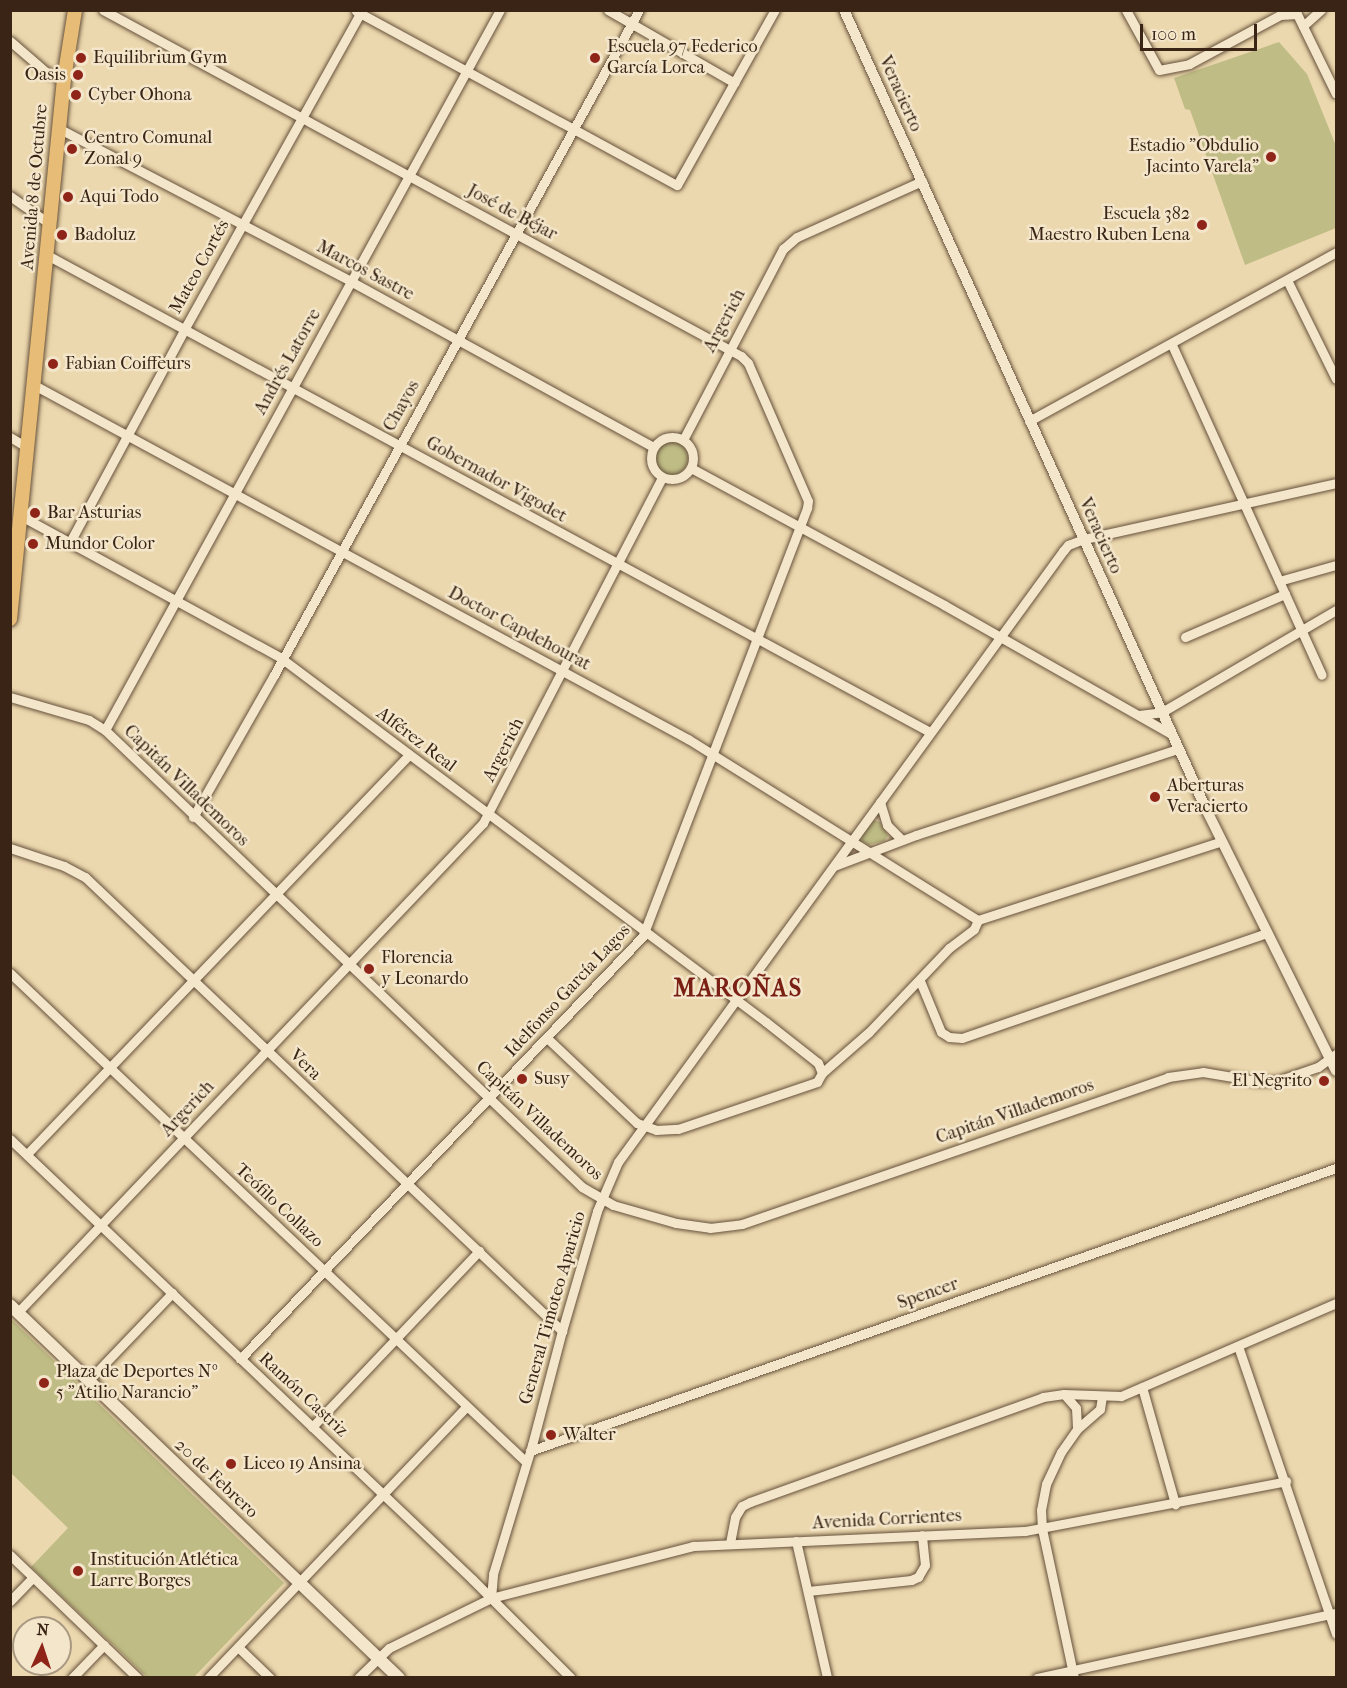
<!DOCTYPE html>
<meta charset="utf-8">
<style>
body{margin:0}
#map{position:relative;width:1347px;height:1688px;overflow:hidden;background:#ecd8ae;font-family:"IM FELL French Canon",serif}
div>[style]{position:absolute}
.green>*{inset:0;background:#bfbc85}
.round{border-radius:50%}
.roads{filter:drop-shadow(0 0 2px #66513b) drop-shadow(0 0 2px #66513b)}
.minor>*{height:9px;margin:-4.5px;padding:0 4.5px;transform-origin:4.5px;border-radius:4.5px;background:#f3e6ca}
.minor>.ring{margin:-4.5px;padding:0;box-sizing:content-box;background:none;border:9px solid #f3e6ca;border-radius:50%}
.tertiary>*{height:10px;margin:-5px;padding:0 5px;transform-origin:5px;border-radius:5px;background:#f3e6ca}
.secondary>*{height:12px;margin:-6px;padding:0 6px;transform-origin:6px;border-radius:6px;background:#f3e6ca}
.primary>*{height:14px;margin:-7px;padding:0 7px;transform-origin:7px;border-radius:7px;background:#e6bc77}
.dots>*{width:16px;height:16px;translate:-50% -50%;box-sizing:border-box;border:3px solid #f3e6ca;border-radius:50%}
span{translate:-50% -50%;white-space:nowrap;text-align:center;line-height:1.15;-webkit-text-stroke:5px #f3e6ca;paint-order:stroke}
.poi-label{font-size:18px;color:#392415}
.left{translate:0 -50%;text-align:left}
.right{translate:-100% -50%;text-align:right}
.street-label{font-size:18px;color:#392415}
.district-label{font-size:24px;color:#7a1f14;font-weight:700;letter-spacing:1.5px}
.frame{position:absolute;inset:0;border:12px solid #392415;pointer-events:none}
.north{position:absolute;left:12px;top:1616px;width:60px;height:60px;box-sizing:border-box;background:#f3e6ca;border:2px solid #a99882;border-radius:50%;rotate:3deg;font-size:16px;font-weight:700;line-height:24px;text-align:center;color:#392415}
.north::after{content:'';display:block;margin:auto;width:21px;height:27px;background:#8f2418;clip-path:polygon(50% 0,100% 100%,50% 72%,0 100%)}
.scale{position:absolute;left:1140px;top:24px;width:117px;height:27px;box-sizing:border-box;border:3px solid #392415;border-top:0;padding-left:8px;font-size:18px;line-height:21px;white-space:nowrap;color:#392415;-webkit-text-stroke:4px #f3e6ca;paint-order:stroke}
</style>
<div id="map">
<div class="green">
<div style="clip-path:polygon(1279px 42px,1307px 74px,1336px 146px,1336px 228px,1245px 265px,1190px 110px,1185px 109px,1174px 78px)"></div>
<div class="round" style="left:654px;top:441px;width:34px;height:34px"></div>
<div style="clip-path:polygon(873px 820px,880px 822px,888px 836px,884px 841px,868px 845px,862px 841px,862px 835px)"></div>
<div style="clip-path:polygon(11px 1319px,284px 1583px,194px 1677px,147px 1677px,31px 1567px,68px 1528px,11px 1473px)"></div>
</div>
<div class="roads">
<div class="minor">
<div style="left:103px;top:10px;width:726px;rotate:28.47deg"></div>
<div style="left:741px;top:356px;width:10px;rotate:45deg"></div>
<div style="left:748px;top:363px;width:150px;rotate:66.5deg"></div>
<div style="left:808px;top:501px;width:7px;rotate:98deg"></div>
<div style="left:807px;top:508px;width:458px;rotate:111deg"></div>
<div style="left:643px;top:936px;width:584px;rotate:133.61deg"></div>
<div style="left:608px;top:10px;width:146px;rotate:29.9deg"></div>
<div style="left:1126px;top:10px;width:68px;rotate:61.2deg"></div>
<div style="left:1159px;top:70px;width:31px;rotate:-11deg"></div>
<div style="left:1189px;top:64px;width:103px;rotate:-28.3deg"></div>
<div style="left:1280px;top:15px;width:17px;rotate:-3deg"></div>
<div style="left:1295px;top:10px;width:93px;rotate:64deg"></div>
<div style="left:356px;top:11px;width:365px;rotate:28.5deg"></div>
<div style="left:677px;top:185px;width:201px;rotate:-60.8deg"></div>
<div style="left:1303px;top:26px;width:24px;rotate:-42deg"></div>
<div style="left:10px;top:41px;width:48px;rotate:40.7deg"></div>
<div style="left:46px;top:72px;width:19px;rotate:21deg"></div>
<div style="left:58px;top:128px;width:332px;rotate:27.6deg"></div>
<div style="left:352px;top:282px;width:343px;rotate:28.7deg"></div>
<div style="left:10px;top:196px;width:49px;rotate:35deg"></div>
<div style="left:47px;top:255px;width:1004px;rotate:28.38deg"></div>
<div style="left:1287px;top:280px;width:110px;rotate:63.7deg"></div>
<div style="left:1172px;top:345px;width:362px;rotate:65.6deg"></div>
<div style="left:34px;top:385px;width:744px;rotate:28.43deg"></div>
<div style="left:688px;top:739px;width:342px;rotate:32deg"></div>
<div style="left:1029px;top:421px;width:350px;rotate:-28.8deg"></div>
<div class="ring" style="left:651px;top:437px;width:33px;height:33px"></div>
<div style="left:10px;top:437px;width:21px;rotate:31deg"></div>
<div style="left:683px;top:440px;width:216px;rotate:-62.4deg"></div>
<div style="left:783px;top:249px;width:18px;rotate:-41deg"></div>
<div style="left:797px;top:237px;width:137px;rotate:-24.1deg"></div>
<div style="left:691px;top:468px;width:288px;rotate:28.4deg"></div>
<div style="left:944px;top:605px;width:261px;rotate:29.6deg"></div>
<div style="left:21px;top:516px;width:296px;rotate:28.6deg"></div>
<div style="left:281px;top:658px;width:606px;rotate:36.89deg"></div>
<div style="left:766px;top:1022px;width:66px;rotate:38.3deg"></div>
<div style="left:818px;top:1063px;width:11px;rotate:68deg"></div>
<div style="left:70px;top:542px;width:243px;rotate:-61.7deg"></div>
<div style="left:185px;top:328px;width:364px;rotate:-60.9deg"></div>
<div style="left:1279px;top:581px;width:59px;rotate:-15.7deg"></div>
<div style="left:1185px;top:637px;width:109px;rotate:-23.3deg"></div>
<div style="left:10px;top:697px;width:82px;rotate:16.2deg"></div>
<div style="left:89px;top:720px;width:19px;rotate:32deg"></div>
<div style="left:105px;top:730px;width:661px;rotate:43.77deg"></div>
<div style="left:582px;top:1187px;width:36px;rotate:30deg"></div>
<div style="left:613px;top:1205px;width:66px;rotate:15.9deg"></div>
<div style="left:676px;top:1223px;width:34px;rotate:8deg"></div>
<div style="left:710px;top:1228px;width:32px;rotate:-7deg"></div>
<div style="left:742px;top:1224px;width:451px;rotate:-19deg"></div>
<div style="left:1168px;top:1077px;width:35px;rotate:-8deg"></div>
<div style="left:1203px;top:1072px;width:54px;rotate:9.6deg"></div>
<div style="left:1256px;top:1081px;width:21px"></div>
<div style="left:1277px;top:1081px;width:43px;rotate:-18.9deg"></div>
<div style="left:1318px;top:1067px;width:22px;rotate:-36deg"></div>
<div style="left:1139px;top:715px;width:23px;rotate:-7deg"></div>
<div style="left:1162px;top:712px;width:202px;rotate:-30.4deg"></div>
<div style="left:105px;top:730px;width:821px;rotate:-61.25deg"></div>
<div style="left:880px;top:802px;width:24px;rotate:73deg"></div>
<div style="left:887px;top:825px;width:21px;rotate:45deg"></div>
<div style="left:193px;top:817px;width:163px;rotate:-60.3deg"></div>
<div style="left:274px;top:675px;width:759px;rotate:-61.24deg"></div>
<div style="left:10px;top:848px;width:57px;rotate:18.4deg"></div>
<div style="left:64px;top:866px;width:24px;rotate:28deg"></div>
<div style="left:85px;top:877px;width:659px;rotate:43.58deg"></div>
<div style="left:834px;top:866px;width:88px;rotate:-20.7deg"></div>
<div style="left:916px;top:835px;width:276px;rotate:-18.2deg"></div>
<div style="left:978px;top:920px;width:256px;rotate:-17.9deg"></div>
<div style="left:10px;top:973px;width:711px;rotate:43.46deg"></div>
<div style="left:920px;top:981px;width:55px;rotate:67.6deg"></div>
<div style="left:941px;top:1032px;width:9px;rotate:32deg"></div>
<div style="left:949px;top:1037px;width:13px;rotate:4deg"></div>
<div style="left:962px;top:1038px;width:323px;rotate:-19deg"></div>
<div style="left:547px;top:1038px;width:124px;rotate:43.4deg"></div>
<div style="left:637px;top:1123px;width:20px;rotate:20deg"></div>
<div style="left:656px;top:1130px;width:22px;rotate:-3deg"></div>
<div style="left:678px;top:1129px;width:147px;rotate:-18.7deg"></div>
<div style="left:817px;top:1082px;width:10px;rotate:-61deg"></div>
<div style="left:822px;top:1073px;width:62px;rotate:-41.1deg"></div>
<div style="left:869px;top:1032px;width:116px;rotate:-46.4deg"></div>
<div style="left:949px;top:948px;width:31px;rotate:-37deg"></div>
<div style="left:974px;top:929px;width:10px;rotate:-66deg"></div>
<div style="left:10px;top:1139px;width:638px;rotate:43.6deg"></div>
<div style="left:472px;top:1579px;width:140px;rotate:45deg"></div>
<div style="left:27px;top:1154px;width:551px;rotate:-46.25deg"></div>
<div style="left:18px;top:1312px;width:675px;rotate:-46.44deg"></div>
<div style="left:483px;top:823px;width:389px;rotate:-62.6deg"></div>
<div style="left:1238px;top:1346px;width:304px;rotate:71.2deg"></div>
<div style="left:88px;top:1381px;width:122px;rotate:-46.3deg"></div>
<div style="left:1142px;top:1387px;width:122px;rotate:74.2deg"></div>
<div style="left:1064px;top:1394px;width:18px;rotate:49deg"></div>
<div style="left:1076px;top:1408px;width:21px;rotate:87deg"></div>
<div style="left:312px;top:1427px;width:243px;rotate:-46.5deg"></div>
<div style="left:530px;top:1451px;width:854px;rotate:-19.35deg"></div>
<div style="left:796px;top:1541px;width:140px;rotate:77.2deg"></div>
<div style="left:730px;top:1543px;width:26px;rotate:-79deg"></div>
<div style="left:735px;top:1517px;width:13px;rotate:-58deg"></div>
<div style="left:742px;top:1506px;width:9px;rotate:-27deg"></div>
<div style="left:750px;top:1502px;width:311px;rotate:-19.7deg"></div>
<div style="left:1043px;top:1397px;width:21px;rotate:-8deg"></div>
<div style="left:1064px;top:1394px;width:57px;rotate:2deg"></div>
<div style="left:1121px;top:1396px;width:234px;rotate:-23.4deg"></div>
<div style="left:10px;top:1555px;width:178px;rotate:43.9deg"></div>
<div style="left:808px;top:1591px;width:104px;rotate:-6.1deg"></div>
<div style="left:911px;top:1580px;width:8px;rotate:-23deg"></div>
<div style="left:918px;top:1577px;width:14px;rotate:-60deg"></div>
<div style="left:925px;top:1565px;width:30px;rotate:-96deg"></div>
<div style="left:491px;top:1598px;width:24px;rotate:-85deg"></div>
<div style="left:493px;top:1574px;width:135px;rotate:-73.2deg"></div>
<div style="left:532px;top:1445px;width:118px;rotate:-75.3deg"></div>
<div style="left:562px;top:1331px;width:125px;rotate:-73.7deg"></div>
<div style="left:597px;top:1211px;width:53px;rotate:-66.8deg"></div>
<div style="left:618px;top:1162px;width:756px;rotate:-53.93deg"></div>
<div style="left:1063px;top:551px;width:8px;rotate:-50deg"></div>
<div style="left:1068px;top:545px;width:17px;rotate:-21deg"></div>
<div style="left:1084px;top:539px;width:258px;rotate:-12.5deg"></div>
<div style="left:10px;top:1601px;width:33px;rotate:-46deg"></div>
<div style="left:238px;top:1647px;width:45px;rotate:44.1deg"></div>
<div style="left:72px;top:1678px;width:46px;rotate:-45.9deg"></div>
<div style="left:208px;top:1678px;width:374px;rotate:-46.4deg"></div>
<div style="left:358px;top:1678px;width:43px;rotate:-44.1deg"></div>
<div style="left:389px;top:1648px;width:114px;rotate:-26.1deg"></div>
<div style="left:491px;top:1598px;width:209px;rotate:-14.4deg"></div>
<div style="left:693px;top:1546px;width:332px;rotate:-2.6deg"></div>
<div style="left:1025px;top:1531px;width:266px;rotate:-10.8deg"></div>
<div style="left:1037px;top:1678px;width:306px;rotate:-12.3deg"></div>
<div style="left:1074px;top:1678px;width:152px;rotate:-102.1deg"></div>
<div style="left:1042px;top:1529px;width:19px;rotate:-93deg"></div>
<div style="left:1041px;top:1510px;width:26px;rotate:-79deg"></div>
<div style="left:1046px;top:1484px;width:35px;rotate:-65deg"></div>
<div style="left:1061px;top:1452px;width:28px;rotate:-55deg"></div>
<div style="left:1077px;top:1429px;width:30px;rotate:-41deg"></div>
<div style="left:1100px;top:1409px;width:12px;rotate:-81deg"></div>
</div>
<div class="tertiary">
<div style="left:844px;top:10px;width:879px;rotate:65.62deg"></div>
<div style="left:1207px;top:811px;width:290px;rotate:63.6deg"></div>
</div>
<div class="secondary">
<div style="left:10px;top:1305px;width:539px;rotate:43.8deg"></div>
</div>
<div class="primary">
<div style="left:10px;top:619px;width:543px;rotate:-84.29deg"></div>
<div style="left:64px;top:79px;width:70px;rotate:-80.9deg"></div>
</div>
</div>
<div class="dots">
<div style="left:81px;top:58px;background:#8f2418"></div>
<div style="left:595px;top:58px;background:#8f2418"></div>
<div style="left:78px;top:75px;background:#8f2418"></div>
<div style="left:76px;top:95px;background:#8f2418"></div>
<div style="left:72px;top:149px;background:#8f2418"></div>
<div style="left:1271px;top:157px;background:#8f2418"></div>
<div style="left:68px;top:197px;background:#8f2418"></div>
<div style="left:1202px;top:225px;background:#8f2418"></div>
<div style="left:62px;top:235px;background:#8f2418"></div>
<div style="left:53px;top:364px;background:#8f2418"></div>
<div style="left:35px;top:513px;background:#8f2418"></div>
<div style="left:33px;top:544px;background:#8f2418"></div>
<div style="left:1155px;top:797px;background:#8f2418"></div>
<div style="left:369px;top:969px;background:#8f2418"></div>
<div style="left:522px;top:1079px;background:#8f2418"></div>
<div style="left:1324px;top:1081px;background:#8f2418"></div>
<div style="left:44px;top:1383px;background:#8f2418"></div>
<div style="left:551px;top:1435px;background:#8f2418"></div>
<div style="left:231px;top:1464px;background:#8f2418"></div>
<div style="left:78px;top:1571px;background:#8f2418"></div>
</div>
<div class="poi-label">
<span class="left" style="left:607px;top:58px">Escuela 97 Federico<br>García Lorca</span>
<span class="left" style="left:93px;top:58px">Equilibrium Gym</span>
<span class="right" style="left:66px;top:75px">Oasis</span>
<span class="left" style="left:88px;top:95px">Cyber Ohona</span>
<span class="left" style="left:84px;top:149px">Centro Comunal<br>Zonal 9</span>
<span class="right" style="left:1259px;top:157px">Estadio "Obdulio<br>Jacinto Varela"</span>
<span class="left" style="left:80px;top:197px">Aqui Todo</span>
<span class="right" style="left:1190px;top:225px">Escuela 382<br>Maestro Ruben Lena</span>
<span class="left" style="left:74px;top:235px">Badoluz</span>
<span class="left" style="left:65px;top:364px">Fabian Coiffeurs</span>
<span class="left" style="left:47px;top:513px">Bar Asturias</span>
<span class="left" style="left:45px;top:544px">Mundor Color</span>
<span class="left" style="left:1167px;top:797px">Aberturas<br>Veracierto</span>
<span class="left" style="left:381px;top:969px">Florencia<br>y Leonardo</span>
<span class="left" style="left:534px;top:1079px">Susy</span>
<span class="right" style="left:1312px;top:1081px">El Negrito</span>
<span class="left" style="left:56px;top:1383px">Plaza de Deportes Nº<br>5 "Atilio Narancio"</span>
<span class="left" style="left:563px;top:1435px">Walter</span>
<span class="left" style="left:243px;top:1464px">Liceo 19 Ansina</span>
<span class="left" style="left:90px;top:1571px">Institución Atlética<br>Larre Borges</span>
</div>
<div class="street-label">
<span style="left:900px;top:94px;rotate:66deg">Veracierto</span>
<span style="left:35px;top:187px;rotate:-85deg">Avenida 8 de Octubre</span>
<span style="left:512px;top:213px;rotate:28deg">José de Béjar</span>
<span style="left:200px;top:267px;rotate:-61deg">Mateo Cortés</span>
<span style="left:365px;top:271px;rotate:28deg">Marcos Sastre</span>
<span style="left:725px;top:321px;rotate:-62deg">Argerich</span>
<span style="left:288px;top:362px;rotate:-61deg">Andrés Latorre</span>
<span style="left:402px;top:406px;rotate:-61deg">Chayos</span>
<span style="left:496px;top:480px;rotate:29deg">Gobernador Vigodet</span>
<span style="left:1100px;top:536px;rotate:66deg">Veracierto</span>
<span style="left:519px;top:629px;rotate:28deg">Doctor Capdehourat</span>
<span style="left:416px;top:740px;rotate:37deg">Alférez Real</span>
<span style="left:504px;top:750px;rotate:-63deg">Argerich</span>
<span style="left:186px;top:786px;rotate:44deg">Capitán Villademoros</span>
<span style="left:568px;top:991px;rotate:-47deg">Idelfonso García Lagos</span>
<span style="left:305px;top:1065px;rotate:44deg">Vera</span>
<span style="left:188px;top:1109px;rotate:-47deg">Argerich</span>
<span style="left:1015px;top:1112px;rotate:-19deg">Capitán Villademoros</span>
<span style="left:539px;top:1121px;rotate:43deg">Capitán Villademoros</span>
<span style="left:279px;top:1206px;rotate:43deg">Teófilo Collazo</span>
<span style="left:928px;top:1294px;rotate:-19deg">Spencer</span>
<span style="left:553px;top:1308px;rotate:-74deg">General Timoteo Aparicio</span>
<span style="left:303px;top:1395px;rotate:43deg">Ramón Castriz</span>
<span style="left:216px;top:1479px;rotate:43deg">20 de Febrero</span>
<span style="left:887px;top:1520px;rotate:-3deg">Avenida Corrientes</span>
</div>
<div class="district-label">
<span style="left:738px;top:989px">MAROÑAS</span>
</div>
<div class="frame"></div>
<div class="north">N</div>
<div class="scale">100 m</div>
</div>
